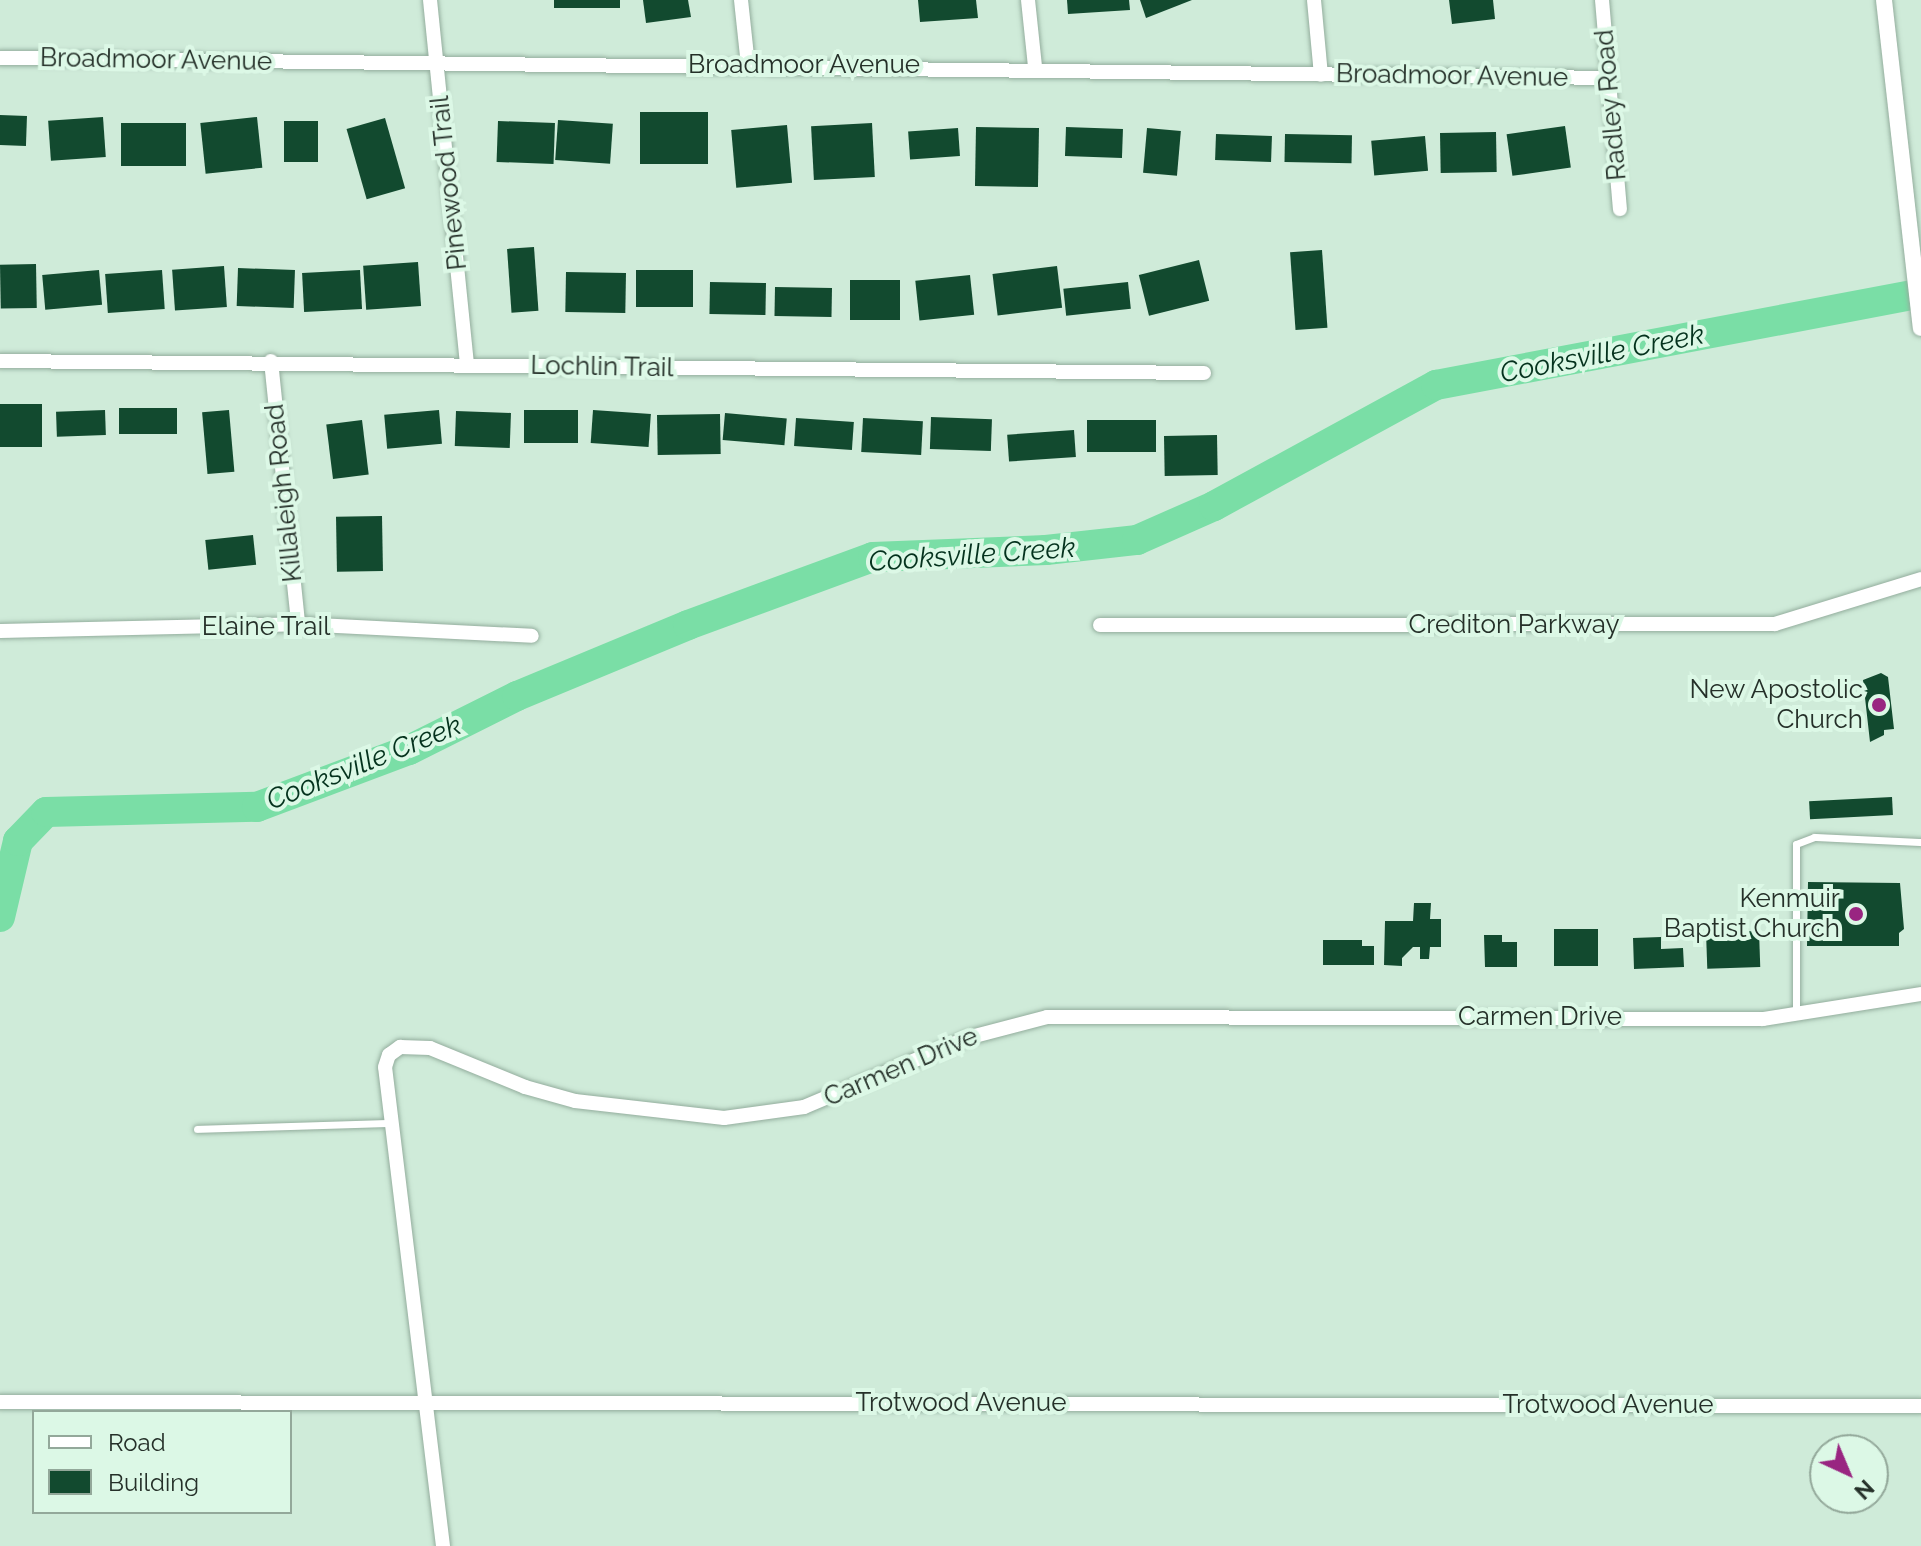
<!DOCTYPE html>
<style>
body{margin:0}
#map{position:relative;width:1921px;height:1546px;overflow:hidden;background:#cfebd9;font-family:Raleway,sans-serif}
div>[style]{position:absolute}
.river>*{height:30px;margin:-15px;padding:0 15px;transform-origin:15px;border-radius:15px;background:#7adea6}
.building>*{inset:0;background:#124a2f;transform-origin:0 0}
.roads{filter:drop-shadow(0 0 2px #93ad9d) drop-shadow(0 0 2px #93ad9d)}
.service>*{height:7px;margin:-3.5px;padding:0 3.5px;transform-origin:3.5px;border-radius:3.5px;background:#fff}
.minor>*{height:14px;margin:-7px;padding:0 7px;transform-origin:7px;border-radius:7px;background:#fff}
.tertiary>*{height:16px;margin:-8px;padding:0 8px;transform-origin:8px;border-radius:8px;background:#fff}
.dots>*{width:22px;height:22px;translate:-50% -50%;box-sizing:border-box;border:4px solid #dcf8e6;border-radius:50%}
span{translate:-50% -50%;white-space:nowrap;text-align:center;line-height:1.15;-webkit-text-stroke:8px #dcf8e6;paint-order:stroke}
.street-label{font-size:26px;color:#253029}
.poi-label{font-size:26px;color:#253029}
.right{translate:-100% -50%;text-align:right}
.water-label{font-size:28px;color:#04321d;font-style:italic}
.legend{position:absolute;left:32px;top:1410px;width:260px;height:104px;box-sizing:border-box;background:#dcf8e6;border:2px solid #93a89a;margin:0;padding:10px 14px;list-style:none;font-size:24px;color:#253029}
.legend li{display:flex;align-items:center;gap:16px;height:40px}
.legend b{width:40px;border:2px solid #93a89a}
.north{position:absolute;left:1809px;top:1434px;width:80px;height:80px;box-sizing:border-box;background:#dcf8e6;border:2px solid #93a89a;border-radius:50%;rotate:136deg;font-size:22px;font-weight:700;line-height:32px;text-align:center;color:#253029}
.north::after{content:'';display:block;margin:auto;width:28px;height:36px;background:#992581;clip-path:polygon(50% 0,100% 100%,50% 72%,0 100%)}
</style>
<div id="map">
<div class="river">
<div style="left:0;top:917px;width:78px;rotate:-76.7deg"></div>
<div style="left:18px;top:841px;width:40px;rotate:-46deg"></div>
<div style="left:46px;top:812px;width:211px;rotate:-1.4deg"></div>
<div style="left:257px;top:807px;width:162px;rotate:-20.6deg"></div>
<div style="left:409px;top:750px;width:121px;rotate:-26.6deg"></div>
<div style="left:517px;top:696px;width:185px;rotate:-22.5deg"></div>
<div style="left:688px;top:625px;width:197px;rotate:-20.2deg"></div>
<div style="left:873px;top:557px;width:173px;rotate:-2.3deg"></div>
<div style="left:1046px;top:550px;width:92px;rotate:-6.3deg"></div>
<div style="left:1137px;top:540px;width:84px;rotate:-23.8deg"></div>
<div style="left:1214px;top:506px;width:253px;rotate:-28.6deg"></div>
<div style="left:1436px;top:385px;width:494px;rotate:-10.7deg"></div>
</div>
<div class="building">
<div style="left:554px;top:0;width:66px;height:8px"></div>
<div style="clip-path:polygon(643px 0,688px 0,691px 17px,646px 23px)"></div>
<div style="clip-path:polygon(918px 0,976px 0,978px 18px,920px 22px)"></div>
<div style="clip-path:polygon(1067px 0,1129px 0,1130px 10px,1068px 14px)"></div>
<div style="clip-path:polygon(1140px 0,1192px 0,1146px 18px)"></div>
<div style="clip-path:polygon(1449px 0,1493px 0,1495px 19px,1452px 24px)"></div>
<div style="left:640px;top:112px;width:68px;height:52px"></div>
<div style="left:0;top:115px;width:27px;height:30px;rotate:2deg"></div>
<div style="left:103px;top:117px;width:40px;height:55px;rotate:86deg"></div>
<div style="left:257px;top:117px;width:51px;height:57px;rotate:84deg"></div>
<div style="left:385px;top:118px;width:73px;height:40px;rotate:74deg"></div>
<div style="left:558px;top:120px;width:55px;height:40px;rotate:4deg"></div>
<div style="left:284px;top:121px;width:34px;height:41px"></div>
<div style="left:498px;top:121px;width:57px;height:41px;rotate:2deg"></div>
<div style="left:121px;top:123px;width:65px;height:43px"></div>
<div style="left:872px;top:123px;width:54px;height:61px;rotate:87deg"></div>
<div style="left:787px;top:125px;width:58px;height:56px;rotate:85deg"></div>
<div style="left:1565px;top:126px;width:42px;height:59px;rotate:82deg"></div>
<div style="left:976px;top:127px;width:63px;height:59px;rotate:1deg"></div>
<div style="left:1066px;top:127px;width:57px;height:29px;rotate:2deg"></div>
<div style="left:958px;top:128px;width:28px;height:50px;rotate:86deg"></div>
<div style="left:1147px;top:128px;width:34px;height:45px;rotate:5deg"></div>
<div style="left:1496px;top:132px;width:40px;height:56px;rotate:89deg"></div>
<div style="left:1216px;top:134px;width:56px;height:26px;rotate:2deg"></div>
<div style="left:1285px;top:134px;width:67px;height:28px;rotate:1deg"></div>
<div style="left:1425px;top:136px;width:35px;height:54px;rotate:85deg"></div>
<div style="left:534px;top:247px;width:64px;height:27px;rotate:86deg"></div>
<div style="left:1322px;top:250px;width:78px;height:32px;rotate:86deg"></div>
<div style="left:1199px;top:260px;width:42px;height:62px;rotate:76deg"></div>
<div style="left:418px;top:262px;width:44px;height:55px;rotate:86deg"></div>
<div style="left:36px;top:264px;width:44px;height:36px;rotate:89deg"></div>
<div style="left:224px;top:266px;width:41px;height:52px;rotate:86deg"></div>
<div style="left:1057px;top:266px;width:42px;height:65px;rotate:83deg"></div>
<div style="left:238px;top:268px;width:57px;height:38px;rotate:2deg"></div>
<div style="left:99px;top:270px;width:35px;height:57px;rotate:85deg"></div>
<div style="left:162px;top:270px;width:39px;height:57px;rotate:86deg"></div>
<div style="left:360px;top:270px;width:39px;height:58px;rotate:87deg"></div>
<div style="left:693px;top:270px;width:37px;height:57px;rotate:90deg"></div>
<div style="left:566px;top:272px;width:60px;height:40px;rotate:1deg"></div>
<div style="left:970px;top:275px;width:40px;height:55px;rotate:84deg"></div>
<div style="left:850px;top:280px;width:50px;height:40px"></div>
<div style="left:710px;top:282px;width:56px;height:32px;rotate:1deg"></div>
<div style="left:1128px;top:282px;width:27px;height:65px;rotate:84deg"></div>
<div style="left:775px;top:287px;width:57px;height:29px;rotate:1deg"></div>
<div style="left:0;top:404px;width:42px;height:43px"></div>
<div style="left:177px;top:408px;width:26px;height:58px;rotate:90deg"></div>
<div style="left:105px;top:410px;width:25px;height:49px;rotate:88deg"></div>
<div style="left:229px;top:410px;width:62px;height:27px;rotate:85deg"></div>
<div style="left:439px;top:410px;width:34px;height:55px;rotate:85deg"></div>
<div style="left:578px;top:410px;width:33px;height:54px;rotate:90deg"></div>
<div style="left:593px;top:410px;width:58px;height:33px;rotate:4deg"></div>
<div style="left:456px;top:411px;width:55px;height:35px;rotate:2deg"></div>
<div style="left:725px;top:413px;width:62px;height:27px;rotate:5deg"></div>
<div style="left:720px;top:414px;width:40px;height:63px;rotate:89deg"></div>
<div style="left:931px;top:417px;width:61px;height:32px;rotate:2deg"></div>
<div style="left:796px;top:418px;width:58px;height:28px;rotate:4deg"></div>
<div style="left:863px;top:418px;width:60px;height:34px;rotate:3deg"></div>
<div style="left:362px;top:420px;width:55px;height:36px;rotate:83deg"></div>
<div style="left:1087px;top:420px;width:69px;height:32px"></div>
<div style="left:1074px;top:430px;width:27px;height:67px;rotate:86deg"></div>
<div style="left:1217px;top:435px;width:40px;height:53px;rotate:89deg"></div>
<div style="left:382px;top:516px;width:55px;height:46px;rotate:89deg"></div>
<div style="left:253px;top:535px;width:30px;height:48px;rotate:84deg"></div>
<div style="clip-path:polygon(1881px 673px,1888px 677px,1894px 729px,1884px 730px,1884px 735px,1870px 742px,1863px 680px)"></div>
<div style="left:1892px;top:797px;width:18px;height:83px;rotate:87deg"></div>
<div style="clip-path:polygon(1808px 882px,1900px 883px,1904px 929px,1899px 933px,1899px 946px,1807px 946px)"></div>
<div style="clip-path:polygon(1414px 903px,1431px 903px,1430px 919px,1441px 919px,1441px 947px,1430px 947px,1429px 959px,1420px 959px,1420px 947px,1413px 947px,1402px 958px,1402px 966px,1384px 965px,1385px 921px,1413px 921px)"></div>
<div style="left:1554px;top:929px;width:44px;height:37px"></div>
<div style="left:1759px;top:931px;width:36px;height:53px;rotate:88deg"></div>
<div style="clip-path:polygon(1484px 935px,1502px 935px,1502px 942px,1517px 942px,1517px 967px,1485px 967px)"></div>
<div style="clip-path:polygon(1661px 937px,1661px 949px,1683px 948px,1684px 967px,1634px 969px,1633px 938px)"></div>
<div style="clip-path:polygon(1323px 940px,1362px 940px,1362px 946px,1374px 946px,1374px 965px,1323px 965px)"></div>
</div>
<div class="roads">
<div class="service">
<div style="left:1796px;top:1013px;width:169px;rotate:-90deg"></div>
<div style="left:1796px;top:844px;width:19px;rotate:-21deg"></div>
<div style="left:1814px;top:837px;width:107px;rotate:2.7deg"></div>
<div style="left:197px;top:1129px;width:195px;rotate:-1.8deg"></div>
</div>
<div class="minor">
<div style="left:430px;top:0;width:367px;rotate:84.2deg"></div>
<div style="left:741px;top:0;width:65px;rotate:83.9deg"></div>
<div style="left:1028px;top:0;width:67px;rotate:84deg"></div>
<div style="left:1314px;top:0;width:75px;rotate:84.7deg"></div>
<div style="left:1602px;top:0;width:210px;rotate:85.1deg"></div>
<div style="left:0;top:58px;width:1609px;rotate:0.71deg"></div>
<div style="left:0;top:361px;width:1204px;rotate:0.57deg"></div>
<div style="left:271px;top:361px;width:264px;rotate:84.1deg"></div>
<div style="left:1100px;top:625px;width:675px;rotate:-0.08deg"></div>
<div style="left:1775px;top:624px;width:153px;rotate:-17.1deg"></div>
<div style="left:0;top:631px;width:298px;rotate:-1.3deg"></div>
<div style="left:298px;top:624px;width:234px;rotate:2.9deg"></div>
<div style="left:0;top:1402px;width:1921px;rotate:0.12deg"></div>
<div style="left:443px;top:1546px;width:482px;rotate:-96.9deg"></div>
<div style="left:385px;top:1067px;width:13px;rotate:-72deg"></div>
<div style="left:389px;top:1055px;width:14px;rotate:-36deg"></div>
<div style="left:400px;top:1047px;width:30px;rotate:2deg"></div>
<div style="left:430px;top:1048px;width:103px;rotate:22.3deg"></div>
<div style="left:525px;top:1087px;width:52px;rotate:15.6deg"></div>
<div style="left:575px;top:1101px;width:150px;rotate:6.5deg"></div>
<div style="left:724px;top:1118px;width:81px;rotate:-7.8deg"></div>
<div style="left:804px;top:1107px;width:177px;rotate:-22.9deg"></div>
<div style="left:967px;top:1038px;width:83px;rotate:-14.7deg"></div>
<div style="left:1047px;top:1017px;width:716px;rotate:0.16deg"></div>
<div style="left:1763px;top:1019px;width:160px;rotate:-9deg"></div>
</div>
<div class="tertiary">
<div style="left:1884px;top:0;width:330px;rotate:83.6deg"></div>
</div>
</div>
<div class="dots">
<div style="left:1879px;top:705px;background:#992581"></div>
<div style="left:1856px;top:914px;background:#992581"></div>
</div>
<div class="street-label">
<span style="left:156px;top:60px;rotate:1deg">Broadmoor Avenue</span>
<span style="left:804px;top:65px">Broadmoor Avenue</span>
<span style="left:1452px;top:76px;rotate:1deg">Broadmoor Avenue</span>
<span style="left:1611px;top:105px;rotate:-95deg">Radley Road</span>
<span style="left:449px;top:183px;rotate:-96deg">Pinewood Trail</span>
<span style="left:602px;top:367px;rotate:1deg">Lochlin Trail</span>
<span style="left:284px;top:493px;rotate:-96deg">Killaleigh Road</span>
<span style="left:1514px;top:625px">Crediton Parkway</span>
<span style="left:266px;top:627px">Elaine Trail</span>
<span style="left:1540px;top:1017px">Carmen Drive</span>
<span style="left:901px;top:1067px;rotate:-23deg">Carmen Drive</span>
<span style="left:961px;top:1403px">Trotwood Avenue</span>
<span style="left:1608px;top:1405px">Trotwood Avenue</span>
</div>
<div class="poi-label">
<span class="right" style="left:1863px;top:705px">New Apostolic<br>Church</span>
<span class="right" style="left:1840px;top:914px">Kenmuir<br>Baptist Church</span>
</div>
<div class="water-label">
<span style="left:1602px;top:354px;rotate:-11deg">Cooksville Creek</span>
<span style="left:972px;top:555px;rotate:-4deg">Cooksville Creek</span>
<span style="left:364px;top:763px;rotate:-22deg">Cooksville Creek</span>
</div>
<ul class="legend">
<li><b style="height:10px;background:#fff"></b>Road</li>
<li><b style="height:22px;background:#124a2f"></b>Building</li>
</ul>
<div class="north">N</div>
</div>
